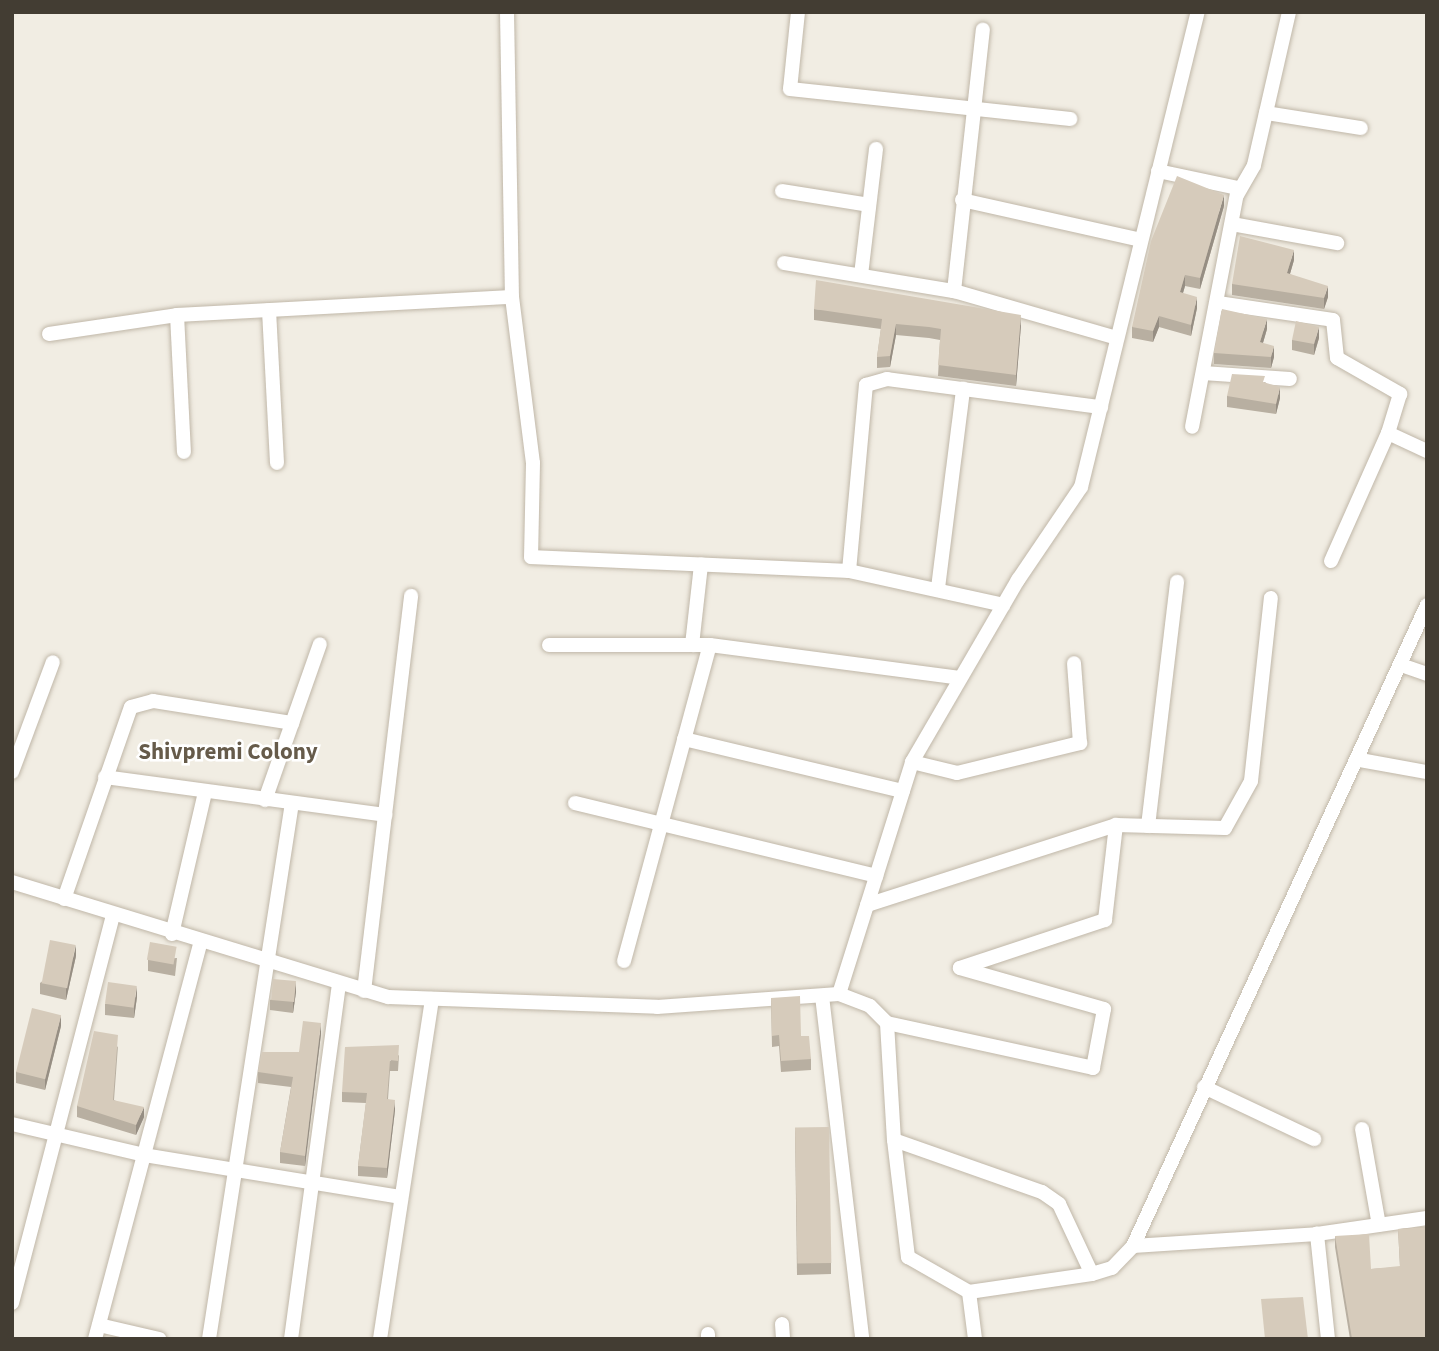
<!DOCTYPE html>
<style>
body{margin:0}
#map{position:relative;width:1439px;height:1351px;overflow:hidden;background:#f1ede3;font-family:"Source Sans 3",sans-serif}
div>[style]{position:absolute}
.roads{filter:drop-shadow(0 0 2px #c0b7a8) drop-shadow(0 0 2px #c0b7a8)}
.minor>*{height:14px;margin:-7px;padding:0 7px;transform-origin:7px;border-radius:7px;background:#fff}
.wall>*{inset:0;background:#b8afa1}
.shaded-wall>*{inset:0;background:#968e83}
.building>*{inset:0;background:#d6cbbb;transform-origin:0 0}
span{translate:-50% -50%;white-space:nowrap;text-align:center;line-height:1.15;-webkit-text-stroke:5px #fff;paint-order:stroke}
.neighbourhood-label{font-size:23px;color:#665b4a;font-weight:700}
.frame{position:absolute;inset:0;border:14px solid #433d33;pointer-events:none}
</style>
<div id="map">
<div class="roads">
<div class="minor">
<div style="left:507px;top:12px;width:285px;rotate:89deg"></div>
<div style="left:798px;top:12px;width:77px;rotate:95.9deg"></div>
<div style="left:790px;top:89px;width:282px;rotate:6.1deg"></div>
<div style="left:1266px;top:113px;width:96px;rotate:9deg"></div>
<div style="left:1158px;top:171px;width:82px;rotate:12deg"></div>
<div style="left:1238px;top:188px;width:243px;rotate:100.9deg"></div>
<div style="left:782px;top:191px;width:88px;rotate:9.1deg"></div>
<div style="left:1237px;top:195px;width:34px;rotate:-60deg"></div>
<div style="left:1254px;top:165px;width:157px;rotate:-77.1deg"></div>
<div style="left:962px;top:200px;width:183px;rotate:12.6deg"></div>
<div style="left:1232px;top:224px;width:107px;rotate:10.3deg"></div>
<div style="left:784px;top:263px;width:172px;rotate:9.4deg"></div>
<div style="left:954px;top:291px;width:170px;rotate:16.1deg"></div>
<div style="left:861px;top:275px;width:127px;rotate:-83.2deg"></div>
<div style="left:954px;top:291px;width:263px;rotate:-83.7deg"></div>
<div style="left:1218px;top:303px;width:116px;rotate:8.4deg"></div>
<div style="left:1333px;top:320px;width:38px;rotate:84deg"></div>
<div style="left:1337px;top:358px;width:73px;rotate:29.7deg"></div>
<div style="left:1400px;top:394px;width:41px;rotate:107.1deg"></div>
<div style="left:1388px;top:433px;width:43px;rotate:24.8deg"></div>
<div style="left:269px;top:310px;width:153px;rotate:87deg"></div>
<div style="left:177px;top:315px;width:137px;rotate:87.1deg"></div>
<div style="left:49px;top:334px;width:129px;rotate:-8.4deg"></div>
<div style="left:177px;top:315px;width:335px;rotate:-3.1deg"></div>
<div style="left:512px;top:297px;width:167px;rotate:82.8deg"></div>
<div style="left:533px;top:463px;width:94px;rotate:91.2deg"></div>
<div style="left:531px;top:557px;width:318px;rotate:2.5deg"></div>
<div style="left:849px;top:571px;width:158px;rotate:12.4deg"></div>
<div style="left:1203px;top:373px;width:87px;rotate:3.9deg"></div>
<div style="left:1331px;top:561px;width:140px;rotate:-66deg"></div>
<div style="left:849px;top:571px;width:187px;rotate:-84.8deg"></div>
<div style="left:866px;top:385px;width:22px;rotate:-16deg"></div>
<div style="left:887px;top:379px;width:216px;rotate:7.5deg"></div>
<div style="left:938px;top:588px;width:201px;rotate:-82.8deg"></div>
<div style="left:549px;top:645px;width:161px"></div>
<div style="left:710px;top:645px;width:252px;rotate:7.5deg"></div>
<div style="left:692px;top:645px;width:81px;rotate:-83.6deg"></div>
<div style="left:1401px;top:665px;width:28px;rotate:19deg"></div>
<div style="left:684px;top:739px;width:225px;rotate:13.4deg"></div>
<div style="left:1360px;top:760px;width:68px;rotate:10.2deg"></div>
<div style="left:912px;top:762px;width:46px;rotate:13.7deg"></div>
<div style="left:957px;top:773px;width:127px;rotate:-13.7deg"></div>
<div style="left:1080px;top:743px;width:80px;rotate:-94.3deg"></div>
<div style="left:12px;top:772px;width:117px;rotate:-69.6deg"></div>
<div style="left:105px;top:777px;width:283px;rotate:7.7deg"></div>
<div style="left:265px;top:800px;width:165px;rotate:-70.6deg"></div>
<div style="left:575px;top:803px;width:310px;rotate:13.6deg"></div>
<div style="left:1148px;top:826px;width:246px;rotate:-83.2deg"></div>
<div style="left:12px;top:882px;width:393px;rotate:17deg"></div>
<div style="left:388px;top:997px;width:269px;rotate:2.1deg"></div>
<div style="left:657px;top:1007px;width:182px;rotate:-4.1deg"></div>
<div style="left:839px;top:994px;width:243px;rotate:-72.5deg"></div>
<div style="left:912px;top:762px;width:211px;rotate:-59.8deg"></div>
<div style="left:1018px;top:580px;width:112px;rotate:-55.9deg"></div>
<div style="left:1081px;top:487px;width:489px;rotate:-76.2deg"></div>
<div style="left:64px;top:899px;width:203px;rotate:-70.8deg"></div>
<div style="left:131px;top:707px;width:23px;rotate:-15deg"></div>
<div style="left:153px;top:701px;width:141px;rotate:9deg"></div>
<div style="left:867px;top:905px;width:262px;rotate:-17.8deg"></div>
<div style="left:1116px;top:825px;width:109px;rotate:1.6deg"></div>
<div style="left:1225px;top:828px;width:54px;rotate:-61deg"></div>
<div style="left:1251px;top:781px;width:184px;rotate:-83.8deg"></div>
<div style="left:172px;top:934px;width:146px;rotate:-76.9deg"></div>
<div style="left:624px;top:961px;width:327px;rotate:-74.8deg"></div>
<div style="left:364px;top:991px;width:398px;rotate:-83.2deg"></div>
<div style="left:839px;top:994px;width:33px;rotate:21deg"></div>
<div style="left:870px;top:1006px;width:24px;rotate:45deg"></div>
<div style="left:887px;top:1023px;width:117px;rotate:86.6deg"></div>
<div style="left:894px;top:1140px;width:157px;rotate:19.4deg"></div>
<div style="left:1042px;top:1192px;width:21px;rotate:35deg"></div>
<div style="left:1059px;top:1204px;width:77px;rotate:64.8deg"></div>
<div style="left:822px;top:996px;width:345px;rotate:83.3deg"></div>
<div style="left:887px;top:1023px;width:211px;rotate:12.3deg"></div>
<div style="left:1093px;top:1068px;width:60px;rotate:-79.4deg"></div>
<div style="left:1104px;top:1009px;width:150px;rotate:-164.1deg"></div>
<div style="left:960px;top:968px;width:153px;rotate:-18.3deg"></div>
<div style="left:1105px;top:920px;width:96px;rotate:-83.4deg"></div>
<div style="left:1204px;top:1087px;width:122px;rotate:25.3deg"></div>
<div style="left:12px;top:1124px;width:136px;rotate:13.2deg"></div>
<div style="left:144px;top:1155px;width:260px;rotate:9.3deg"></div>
<div style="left:1362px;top:1129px;width:97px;rotate:80deg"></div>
<div style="left:894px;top:1140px;width:118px;rotate:83.2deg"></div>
<div style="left:908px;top:1257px;width:70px;rotate:29.8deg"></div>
<div style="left:969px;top:1292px;width:47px;rotate:82.7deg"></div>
<div style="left:1133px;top:1246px;width:184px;rotate:-3.7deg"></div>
<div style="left:969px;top:1292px;width:124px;rotate:-8.3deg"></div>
<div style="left:1092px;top:1274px;width:21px;rotate:-17deg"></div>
<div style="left:1112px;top:1268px;width:30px;rotate:-46deg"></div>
<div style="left:1133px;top:1246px;width:705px;rotate:-65.36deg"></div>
<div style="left:12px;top:1303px;width:401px;rotate:-75.4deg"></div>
<div style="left:782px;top:1324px;width:15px;rotate:86deg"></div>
<div style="left:99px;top:1325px;width:62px;rotate:13.1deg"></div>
<div style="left:95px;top:1339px;width:410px;rotate:-75.1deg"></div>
<div style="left:209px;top:1339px;width:542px;rotate:-81.2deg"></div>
<div style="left:291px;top:1339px;width:358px;rotate:-82.3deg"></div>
<div style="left:380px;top:1339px;width:344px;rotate:-81.3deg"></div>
<div style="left:708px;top:1339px;width:5px;rotate:-90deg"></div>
<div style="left:1328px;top:1339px;width:106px;rotate:-96deg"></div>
<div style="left:1317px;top:1234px;width:111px;rotate:-8.3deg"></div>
</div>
</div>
<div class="wall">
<div style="clip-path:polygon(1224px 206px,1200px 289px,1185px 286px,1183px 293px,1197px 308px,1191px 336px,1159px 327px,1153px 342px,1132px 338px,1132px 327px)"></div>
<div style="clip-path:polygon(1294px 260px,1290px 274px,1328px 297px,1324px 309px,1232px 295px,1232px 284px)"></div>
<div style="clip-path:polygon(814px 309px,1021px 325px,1016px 386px,938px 376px,940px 340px,929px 338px,896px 335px,890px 367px,877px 368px,877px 357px,881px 329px,814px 320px)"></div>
<div style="clip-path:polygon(1267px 329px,1263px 343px,1274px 357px,1271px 368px,1214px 364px,1214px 353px)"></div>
<div style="clip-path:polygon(1319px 338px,1314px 355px,1292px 350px,1292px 340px)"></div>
<div style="clip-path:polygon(1265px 382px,1280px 398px,1276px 414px,1227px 407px,1227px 396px)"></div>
<div style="clip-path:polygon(76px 956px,66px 1000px,40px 994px,40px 983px)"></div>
<div style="clip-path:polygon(177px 958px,175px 976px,148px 971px,148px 960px)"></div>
<div style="clip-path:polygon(296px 992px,293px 1013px,270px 1010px,270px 1000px)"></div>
<div style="clip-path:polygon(137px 997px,134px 1018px,105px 1015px,105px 1004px)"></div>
<div style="clip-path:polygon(771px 998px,801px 1036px,811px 1059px,811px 1070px,781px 1072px,779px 1046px,772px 1047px)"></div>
<div style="clip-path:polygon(61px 1026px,45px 1090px,16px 1083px,16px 1072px)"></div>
<div style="clip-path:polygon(321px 1034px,305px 1166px,280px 1163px,280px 1152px,291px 1087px,258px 1083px,258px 1072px,299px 1052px)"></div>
<div style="clip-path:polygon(118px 1046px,114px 1100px,144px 1117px,136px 1135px,77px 1117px,77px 1106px)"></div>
<div style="clip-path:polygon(399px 1055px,398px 1071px,390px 1071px,388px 1099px,395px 1110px,387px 1178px,358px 1176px,358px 1166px,366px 1103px,342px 1102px,342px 1092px)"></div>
<div style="clip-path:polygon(795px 1128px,831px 1263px,831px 1274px,797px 1275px)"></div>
<div style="clip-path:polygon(1427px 1227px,1427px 1339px,1350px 1339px,1335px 1247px,1335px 1236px,1371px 1269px,1400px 1267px,1398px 1229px)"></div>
</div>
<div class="shaded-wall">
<div style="clip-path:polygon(1224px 195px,1224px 206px,1200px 289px,1200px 278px)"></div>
<div style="clip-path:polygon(1294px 250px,1294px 260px,1287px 284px,1287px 273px)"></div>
<div style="clip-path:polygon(1185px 275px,1185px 286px,1180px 303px,1180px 292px)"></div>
<div style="clip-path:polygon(1328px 286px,1328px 297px,1324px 309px,1324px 298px)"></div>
<div style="clip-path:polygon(1197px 297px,1197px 308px,1191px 336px,1191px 325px)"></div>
<div style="clip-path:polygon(1021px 315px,1021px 325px,1016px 386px,1016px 375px)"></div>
<div style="clip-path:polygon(1159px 316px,1159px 327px,1153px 342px,1153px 331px)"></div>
<div style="clip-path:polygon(1267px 319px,1267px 329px,1260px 353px,1260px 342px)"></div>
<div style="clip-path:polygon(896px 324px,896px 335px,890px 367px,890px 356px)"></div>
<div style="clip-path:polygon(1319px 327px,1319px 338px,1314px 355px,1314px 344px)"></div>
<div style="clip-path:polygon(1274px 346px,1274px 357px,1271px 368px,1271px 357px)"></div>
<div style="clip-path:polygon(1280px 387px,1280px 398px,1276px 414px,1276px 404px)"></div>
<div style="clip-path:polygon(76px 945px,76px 956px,66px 1000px,66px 989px)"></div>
<div style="clip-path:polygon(296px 981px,296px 992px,293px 1013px,293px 1002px)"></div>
<div style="clip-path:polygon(137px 986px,137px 997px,134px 1018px,134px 1007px)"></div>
<div style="clip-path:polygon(61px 1015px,61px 1026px,45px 1090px,45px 1079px)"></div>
<div style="clip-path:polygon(321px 1023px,321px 1034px,305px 1166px,305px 1156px)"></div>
<div style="clip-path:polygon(395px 1100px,395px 1110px,387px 1178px,387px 1168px)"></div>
<div style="clip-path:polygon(144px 1107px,144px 1117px,136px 1135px,136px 1125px)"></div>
</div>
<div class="building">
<div style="clip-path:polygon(1177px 176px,1224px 195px,1200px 278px,1185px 275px,1180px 292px,1197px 297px,1191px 325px,1159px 316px,1153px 331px,1132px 327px,1151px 241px)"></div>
<div style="clip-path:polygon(1240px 236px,1294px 250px,1287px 273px,1328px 286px,1324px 298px,1232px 284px)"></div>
<div style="clip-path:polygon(816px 280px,1021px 315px,1016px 375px,938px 365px,941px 329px,929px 327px,896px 324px,890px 356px,877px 357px,882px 319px,814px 309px)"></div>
<div style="clip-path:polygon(1222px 309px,1267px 319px,1260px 342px,1274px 346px,1271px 357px,1214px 353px)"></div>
<div style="clip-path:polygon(1296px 321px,1319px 327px,1314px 344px,1292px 340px)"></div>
<div style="clip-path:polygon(1232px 374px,1265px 376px,1263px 382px,1280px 387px,1276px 404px,1227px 396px)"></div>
<div style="left:50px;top:940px;width:26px;height:44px;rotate:11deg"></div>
<div style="left:150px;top:942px;width:27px;height:18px;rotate:10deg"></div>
<div style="left:273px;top:979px;width:23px;height:21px;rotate:5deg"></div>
<div style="left:108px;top:982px;width:29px;height:22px;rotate:8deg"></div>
<div style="clip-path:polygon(800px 996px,801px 1036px,809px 1036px,811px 1059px,781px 1061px,779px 1035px,772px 1036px,771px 998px)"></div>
<div style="left:32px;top:1008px;width:30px;height:66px;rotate:14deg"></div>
<div style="clip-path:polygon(303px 1021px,321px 1023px,305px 1156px,280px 1152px,293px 1077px,258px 1072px,262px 1052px,299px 1052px)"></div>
<div style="clip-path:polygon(94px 1031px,118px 1035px,113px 1100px,144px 1107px,136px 1125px,77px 1106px)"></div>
<div style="clip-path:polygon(399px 1045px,398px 1061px,390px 1060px,387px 1099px,395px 1100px,387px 1168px,358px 1166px,367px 1093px,342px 1092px,345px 1047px)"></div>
<div style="left:829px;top:1127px;width:136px;height:34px;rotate:89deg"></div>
<div style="clip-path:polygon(1427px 1227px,1427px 1339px,1352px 1339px,1335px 1236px,1369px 1234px,1371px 1269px,1400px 1266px,1398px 1229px)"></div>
<div style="clip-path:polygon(1303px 1297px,1308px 1339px,1265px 1339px,1261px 1299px)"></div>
</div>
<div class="neighbourhood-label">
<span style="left:228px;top:752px">Shivpremi Colony</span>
</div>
<div class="frame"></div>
</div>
